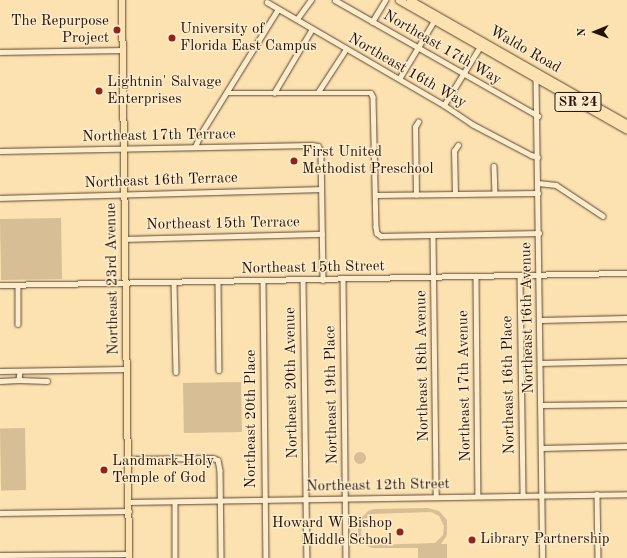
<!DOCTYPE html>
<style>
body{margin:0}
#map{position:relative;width:627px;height:558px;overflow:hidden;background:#fce1b1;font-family:"Old Standard TT",serif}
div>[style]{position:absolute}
.green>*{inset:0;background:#d7be94;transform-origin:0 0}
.round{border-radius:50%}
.roads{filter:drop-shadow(0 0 1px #5a4630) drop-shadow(0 0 1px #5a4630)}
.minor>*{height:4.5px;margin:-2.25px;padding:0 2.25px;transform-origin:2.25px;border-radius:2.25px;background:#fdeccc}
.major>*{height:6px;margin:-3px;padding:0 3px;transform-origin:3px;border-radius:3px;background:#fce1b1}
.highway>*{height:7px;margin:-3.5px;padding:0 3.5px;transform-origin:3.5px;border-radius:3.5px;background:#fce1b1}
.dots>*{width:11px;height:11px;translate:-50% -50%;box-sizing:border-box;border:2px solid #fdeccc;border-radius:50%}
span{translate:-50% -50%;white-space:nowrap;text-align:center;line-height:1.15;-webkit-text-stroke:3px #fdeccc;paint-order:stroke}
.shield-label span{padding:1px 3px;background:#fdeccc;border:1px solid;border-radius:3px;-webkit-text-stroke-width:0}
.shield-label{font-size:14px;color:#241205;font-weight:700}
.poi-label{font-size:15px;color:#241205}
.right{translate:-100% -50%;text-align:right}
.left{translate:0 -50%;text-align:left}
.street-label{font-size:15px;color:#241205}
.north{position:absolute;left:575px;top:12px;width:40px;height:40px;-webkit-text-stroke:3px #fdeccc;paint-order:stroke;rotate:269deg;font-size:11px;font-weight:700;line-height:16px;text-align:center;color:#241205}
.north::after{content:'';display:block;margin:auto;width:14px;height:18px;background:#241205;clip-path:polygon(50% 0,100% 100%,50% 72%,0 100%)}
</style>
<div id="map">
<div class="green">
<div style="left:61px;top:218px;width:61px;height:61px;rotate:89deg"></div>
<div style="left:241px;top:382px;width:50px;height:58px;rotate:89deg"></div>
<div style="left:25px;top:428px;width:62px;height:25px;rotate:89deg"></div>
<div class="round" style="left:354px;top:452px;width:12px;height:12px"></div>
<div style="clip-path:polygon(evenodd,428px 508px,439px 511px,447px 520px,447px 535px,441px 544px,447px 544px,447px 558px,418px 558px,418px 548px,372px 548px,364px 544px,358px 536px,358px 522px,368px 511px,374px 509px,428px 508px,431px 512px,439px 516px,444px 526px,443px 535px,435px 543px,374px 545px,366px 541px,361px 534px,362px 523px,371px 514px,431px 512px)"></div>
</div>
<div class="roads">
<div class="minor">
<div style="left:335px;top:0;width:234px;rotate:29.7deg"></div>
<div style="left:267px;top:2px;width:205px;rotate:30.2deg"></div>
<div style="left:444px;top:105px;width:34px;rotate:34deg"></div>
<div style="left:472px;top:124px;width:67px;rotate:27.7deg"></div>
<div style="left:531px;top:155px;width:7px;rotate:16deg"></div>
<div style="left:297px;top:19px;width:24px;rotate:-54deg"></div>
<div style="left:372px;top:22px;width:26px;rotate:-59deg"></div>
<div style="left:0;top:52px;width:123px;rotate:-0.9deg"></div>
<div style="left:536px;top:78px;width:480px;rotate:89.2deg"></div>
<div style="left:399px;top:79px;width:70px;rotate:-59deg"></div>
<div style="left:318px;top:92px;width:51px;rotate:-56.9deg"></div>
<div style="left:227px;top:93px;width:144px"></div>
<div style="left:371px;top:93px;width:4px;rotate:63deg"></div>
<div style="left:373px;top:97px;width:130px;rotate:88.7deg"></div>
<div style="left:376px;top:227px;width:6px;rotate:81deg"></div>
<div style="left:377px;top:233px;width:5px;rotate:37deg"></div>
<div style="left:381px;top:236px;width:158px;rotate:-1.1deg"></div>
<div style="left:274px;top:93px;width:74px;rotate:-59.3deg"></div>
<div style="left:444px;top:105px;width:70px;rotate:-58.3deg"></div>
<div style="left:195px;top:147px;width:13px;rotate:-67deg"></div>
<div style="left:200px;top:135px;width:148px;rotate:-58.2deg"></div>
<div style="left:0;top:151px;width:312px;rotate:-1.1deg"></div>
<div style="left:312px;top:145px;width:6px;rotate:9deg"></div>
<div style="left:318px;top:146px;width:6px;rotate:59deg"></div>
<div style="left:321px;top:151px;width:129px;rotate:89.1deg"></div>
<div style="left:494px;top:166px;width:27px;rotate:88deg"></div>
<div style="left:538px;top:183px;width:18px;rotate:6deg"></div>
<div style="left:556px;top:185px;width:56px;rotate:33.4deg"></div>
<div style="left:455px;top:194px;width:43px;rotate:-91.3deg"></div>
<div style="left:454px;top:151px;width:7px;rotate:-56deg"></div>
<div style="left:375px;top:195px;width:163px;rotate:-0.7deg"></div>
<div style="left:416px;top:195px;width:68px;rotate:-90.8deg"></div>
<div style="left:415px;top:127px;width:6px;rotate:-59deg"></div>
<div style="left:0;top:198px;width:321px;rotate:-1.6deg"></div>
<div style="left:433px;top:235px;width:262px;rotate:89.3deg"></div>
<div style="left:125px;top:239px;width:197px;rotate:-1.5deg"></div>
<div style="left:520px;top:276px;width:219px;rotate:89.2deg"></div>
<div style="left:476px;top:277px;width:219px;rotate:89.5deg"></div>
<div style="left:343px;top:279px;width:279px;rotate:89.4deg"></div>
<div style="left:263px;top:280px;width:278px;rotate:89.4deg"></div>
<div style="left:303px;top:280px;width:278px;rotate:89.2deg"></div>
<div style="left:218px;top:281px;width:89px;rotate:89.4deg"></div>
<div style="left:174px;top:283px;width:89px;rotate:88.7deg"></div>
<div style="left:0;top:285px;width:627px;rotate:-1.1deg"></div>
<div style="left:18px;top:285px;width:39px;rotate:90deg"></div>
<div style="left:540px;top:320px;width:87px;rotate:-1.3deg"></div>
<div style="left:540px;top:363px;width:87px;rotate:-1.3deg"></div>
<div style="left:0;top:371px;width:127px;rotate:-0.9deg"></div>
<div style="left:20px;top:371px;width:9px;rotate:96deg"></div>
<div style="left:19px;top:380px;width:28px;rotate:2deg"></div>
<div style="left:0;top:381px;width:19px;rotate:-3deg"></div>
<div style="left:541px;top:405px;width:86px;rotate:-0.7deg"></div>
<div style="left:541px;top:448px;width:86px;rotate:-1.3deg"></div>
<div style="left:128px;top:459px;width:85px;rotate:-0.7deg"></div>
<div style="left:213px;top:458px;width:5px;rotate:22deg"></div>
<div style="left:218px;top:460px;width:10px;rotate:79deg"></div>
<div style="left:220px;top:470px;width:88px;rotate:89.3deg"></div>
<div style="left:597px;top:494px;width:64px;rotate:89.1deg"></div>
<div style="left:129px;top:502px;width:498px;rotate:-0.9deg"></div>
<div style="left:175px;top:502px;width:56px;rotate:90deg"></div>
<div style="left:0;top:513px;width:129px;rotate:-0.9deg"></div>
<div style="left:0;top:555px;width:129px;rotate:-0.4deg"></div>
</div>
<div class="major">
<div style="left:122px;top:0;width:558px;rotate:89.28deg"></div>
</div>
<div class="highway">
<div style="left:399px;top:0;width:262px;rotate:29.7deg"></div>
<div style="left:410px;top:0;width:250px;rotate:29.7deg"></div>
</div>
</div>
<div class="dots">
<div style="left:117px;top:30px;background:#8f2418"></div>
<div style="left:172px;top:38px;background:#8f2418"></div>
<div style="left:99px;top:91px;background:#8f2418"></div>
<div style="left:294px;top:161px;background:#8f2418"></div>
<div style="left:104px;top:470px;background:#8f2418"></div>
<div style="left:400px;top:532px;background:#8f2418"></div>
<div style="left:472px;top:540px;background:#8f2418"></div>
</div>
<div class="shield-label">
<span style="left:578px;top:102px">SR 24</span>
</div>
<div class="poi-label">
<span class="right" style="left:109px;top:30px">The Repurpose<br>Project</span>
<span class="left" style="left:180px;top:38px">University of<br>Florida East Campus</span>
<span class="left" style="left:107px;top:91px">Lightnin' Salvage<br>Enterprises</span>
<span class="left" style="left:302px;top:161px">First United<br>Methodist Preschool</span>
<span class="left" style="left:112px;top:470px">Landmark Holy<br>Temple of God</span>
<span class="right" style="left:392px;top:532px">Howard W Bishop<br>Middle School</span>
<span class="left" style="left:480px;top:540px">Library Partnership</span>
</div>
<div class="street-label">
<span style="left:442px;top:48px;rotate:30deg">Northeast 17th Way</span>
<span style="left:525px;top:50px;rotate:30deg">Waldo Road</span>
<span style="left:407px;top:71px;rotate:30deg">Northeast 16th Way</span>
<span style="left:159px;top:136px;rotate:-1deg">Northeast 17th Terrace</span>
<span style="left:161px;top:181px;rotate:-2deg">Northeast 16th Terrace</span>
<span style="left:223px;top:224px;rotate:-1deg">Northeast 15th Terrace</span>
<span style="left:313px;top:268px;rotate:-1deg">Northeast 15th Street</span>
<span style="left:113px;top:279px;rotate:-91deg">Northeast 23rd Avenue</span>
<span style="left:528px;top:318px;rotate:-91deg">Northeast 16th Avenue</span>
<span style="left:423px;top:366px;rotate:-91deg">Northeast 18th Avenue</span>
<span style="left:292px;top:383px;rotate:-91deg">Northeast 20th Avenue</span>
<span style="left:509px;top:385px;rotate:-91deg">Northeast 16th Place</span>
<span style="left:465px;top:386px;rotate:-91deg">Northeast 17th Avenue</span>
<span style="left:332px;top:395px;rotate:-91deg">Northeast 19th Place</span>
<span style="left:252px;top:419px;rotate:-90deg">Northeast 20th Place</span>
<span style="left:378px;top:486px;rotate:-1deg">Northeast 12th Street</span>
</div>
<div class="north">N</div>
</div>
